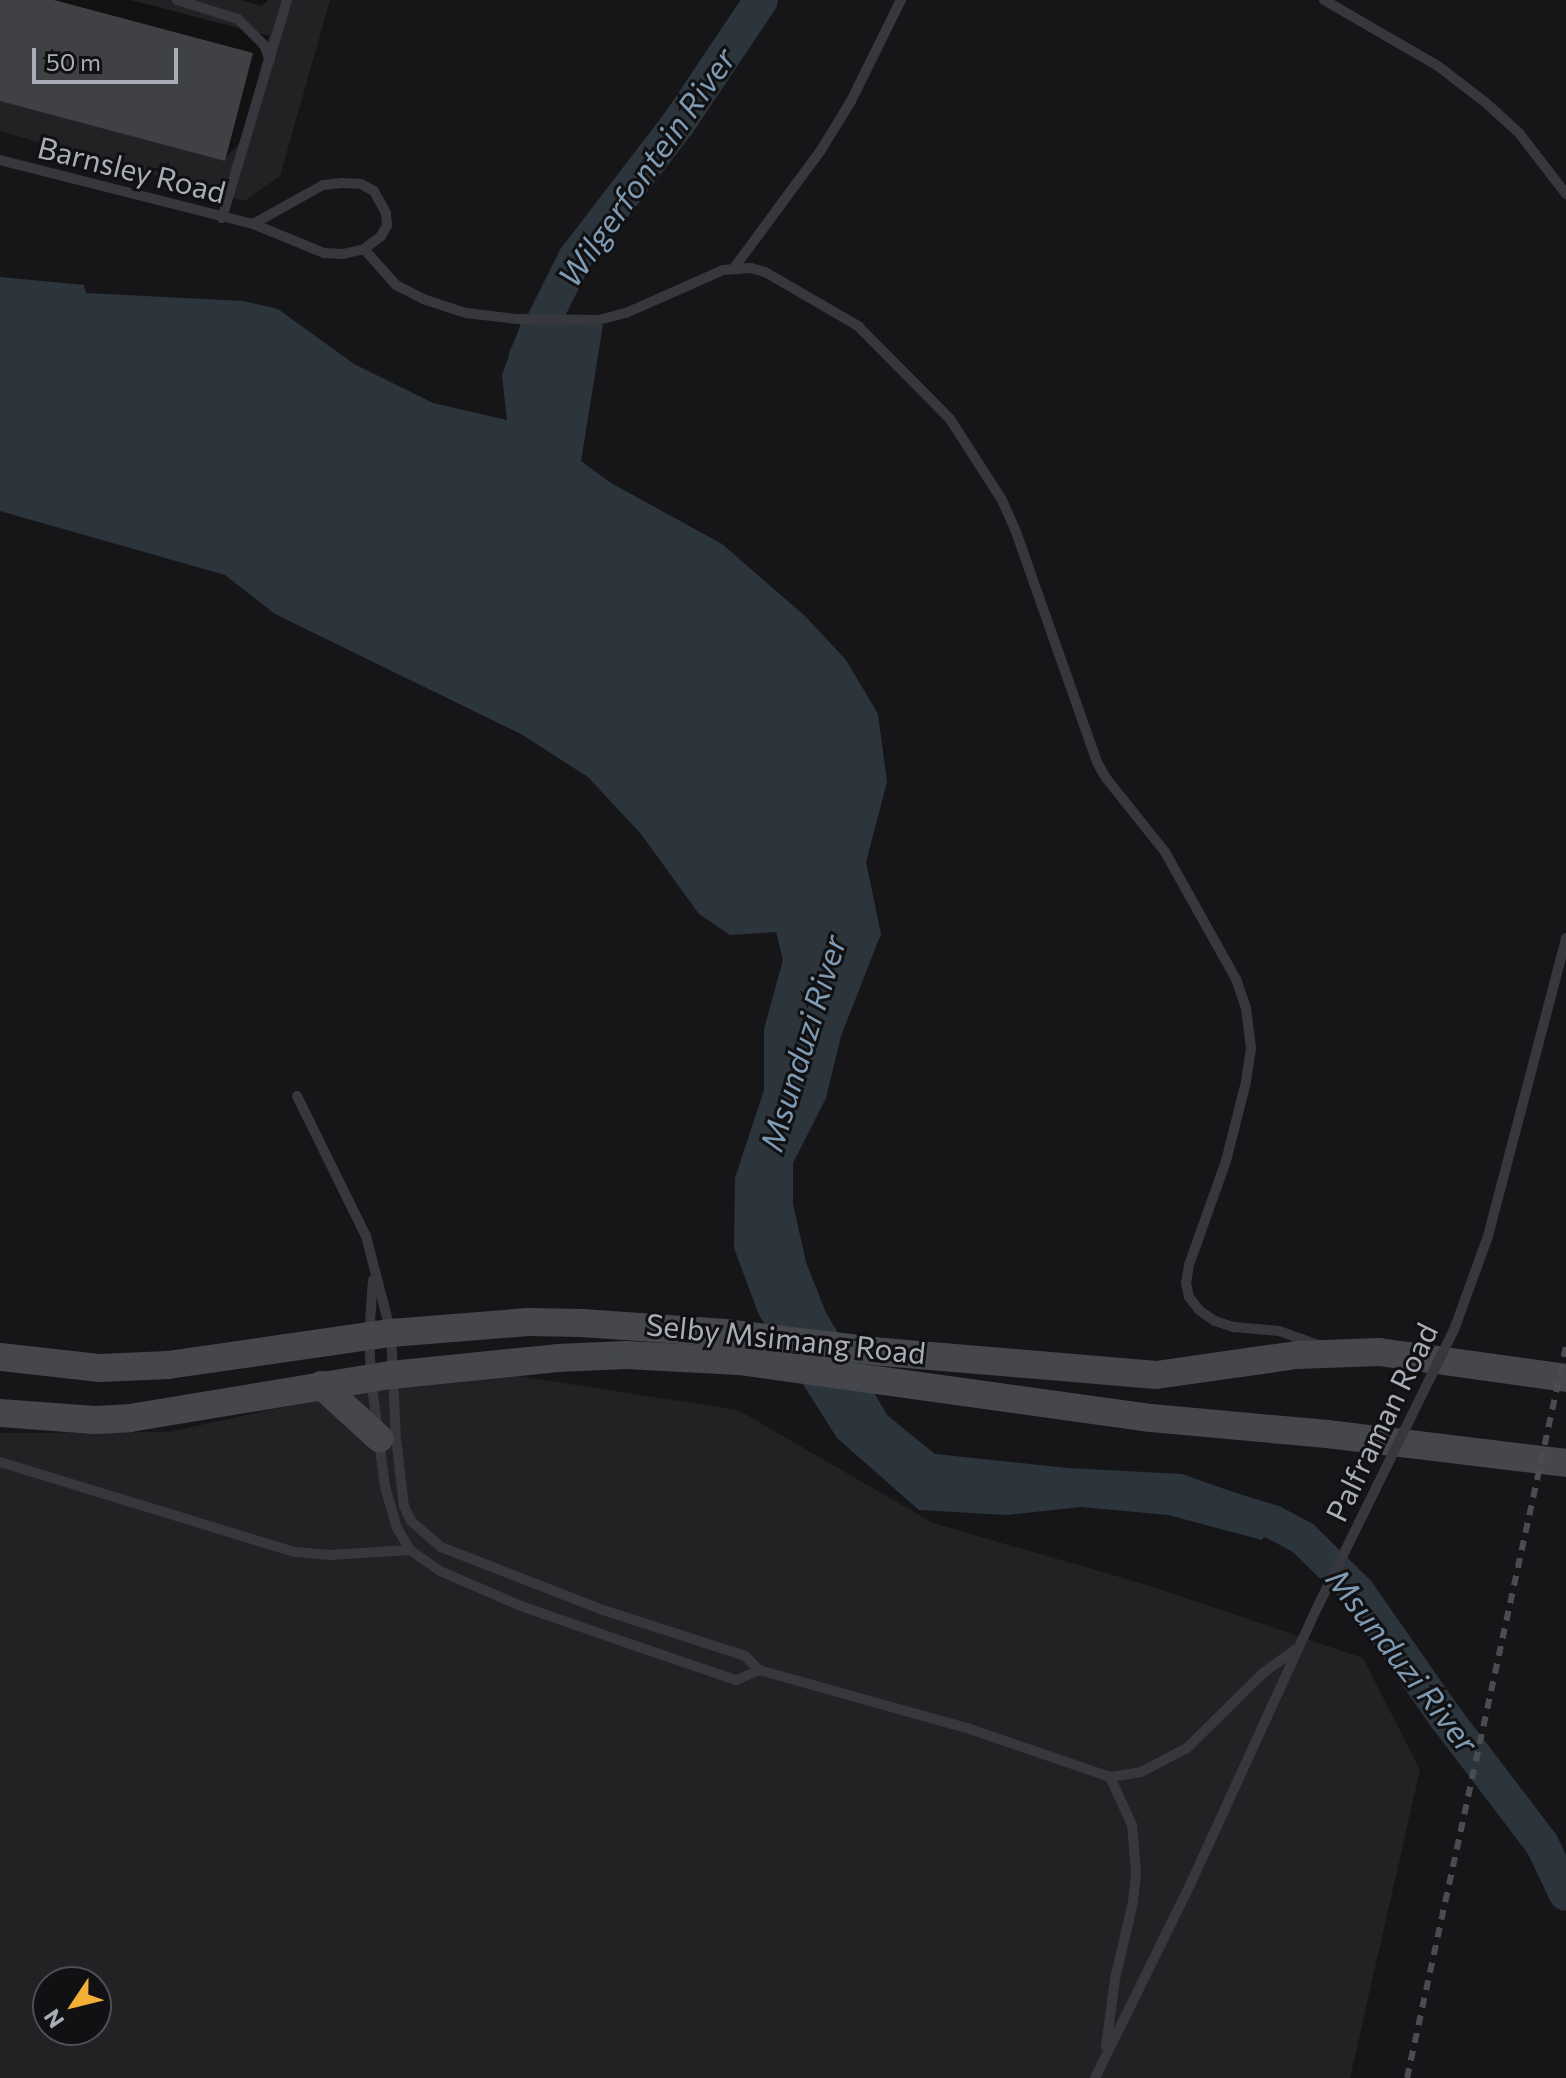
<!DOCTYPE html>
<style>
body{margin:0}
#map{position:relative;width:1566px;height:2078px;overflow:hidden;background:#161618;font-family:Commissioner,sans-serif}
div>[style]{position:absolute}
.built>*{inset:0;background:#222225}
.water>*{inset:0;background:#2c353c}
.shadow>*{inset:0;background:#0007}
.river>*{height:34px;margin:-17px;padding:0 17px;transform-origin:17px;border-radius:17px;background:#2c353c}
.building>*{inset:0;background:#404145}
.lane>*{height:10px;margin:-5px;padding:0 5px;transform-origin:5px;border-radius:5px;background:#37383d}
.secondary>*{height:28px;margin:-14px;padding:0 14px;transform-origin:14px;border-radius:14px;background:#45474d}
.rail>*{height:6px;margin-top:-3px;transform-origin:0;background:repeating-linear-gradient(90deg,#4a4c52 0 10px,transparent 0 18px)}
.lane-bridge>*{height:10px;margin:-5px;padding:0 5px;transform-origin:5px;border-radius:5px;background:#37383d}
span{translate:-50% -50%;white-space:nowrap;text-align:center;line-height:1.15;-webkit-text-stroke:6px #111113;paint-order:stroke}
.street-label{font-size:30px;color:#a8adb8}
.water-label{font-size:32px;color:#7f9bb3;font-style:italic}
.north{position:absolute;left:32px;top:1966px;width:80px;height:80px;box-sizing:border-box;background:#111113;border:2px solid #4d4f55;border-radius:50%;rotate:235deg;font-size:22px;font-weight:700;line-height:32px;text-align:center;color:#a8adb8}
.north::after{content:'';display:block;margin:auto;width:28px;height:36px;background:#f2b134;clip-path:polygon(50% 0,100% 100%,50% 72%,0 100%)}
.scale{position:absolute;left:32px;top:48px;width:146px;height:36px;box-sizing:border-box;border:4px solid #a8adb8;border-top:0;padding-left:10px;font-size:24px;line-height:28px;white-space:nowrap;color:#a8adb8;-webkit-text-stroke:6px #111113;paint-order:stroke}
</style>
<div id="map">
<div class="built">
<div style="clip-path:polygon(0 0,330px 0,280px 176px,244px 201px,0 131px)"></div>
<div style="clip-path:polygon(evenodd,466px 1368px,738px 1410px,933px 1523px,1147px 1585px,1363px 1658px,1420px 1770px,1350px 2078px,0 2078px,0 1433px,168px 1432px,466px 1368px,48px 1982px,96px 1982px,96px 2030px,48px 2030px,48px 1982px)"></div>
</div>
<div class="water">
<div style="clip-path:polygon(0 277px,84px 285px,86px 293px,243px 301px,278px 309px,354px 364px,433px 403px,507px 420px,502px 375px,521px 323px,603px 325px,581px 461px,611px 483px,722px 544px,805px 616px,846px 660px,878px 714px,887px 782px,866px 862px,881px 934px,841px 1036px,826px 1098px,793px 1163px,793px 1204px,806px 1262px,826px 1313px,888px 1416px,935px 1454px,1068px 1468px,1182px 1474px,1281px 1509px,1262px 1540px,1168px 1515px,1081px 1507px,1007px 1515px,919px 1510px,837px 1438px,759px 1315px,734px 1248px,735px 1178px,764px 1090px,764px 1029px,783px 960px,776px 932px,730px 935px,699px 914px,641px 834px,588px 777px,521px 734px,275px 614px,225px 575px,0 511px)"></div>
</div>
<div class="shadow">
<div style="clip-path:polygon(0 0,131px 0,269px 36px,241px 142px,225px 158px,0 99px)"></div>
<div style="clip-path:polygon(240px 0,268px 0,262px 6px)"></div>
</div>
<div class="river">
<div style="left:526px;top:356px;width:110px;rotate:-63.4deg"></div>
<div style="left:575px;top:258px;width:169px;rotate:-52.5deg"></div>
<div style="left:678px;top:124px;width:149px;rotate:-56.2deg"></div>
<div style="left:1230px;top:1509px;width:45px;rotate:16.8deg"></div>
<div style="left:1273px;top:1522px;width:34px;rotate:28deg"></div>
<div style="left:1303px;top:1538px;width:77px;rotate:44.5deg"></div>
<div style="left:1358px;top:1592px;width:154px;rotate:55.1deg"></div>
<div style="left:1446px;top:1718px;width:158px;rotate:52.7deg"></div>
<div style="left:1542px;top:1844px;width:55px;rotate:64.4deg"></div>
</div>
<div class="building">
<div style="clip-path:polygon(0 0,54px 0,253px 53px,225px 161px,0 101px)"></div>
</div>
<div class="lane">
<div style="left:177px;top:0;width:64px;rotate:17.3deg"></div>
<div style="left:238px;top:19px;width:37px;rotate:45deg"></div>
<div style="left:264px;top:45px;width:16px;rotate:68deg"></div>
<div style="left:1324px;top:0;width:132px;rotate:30.1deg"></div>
<div style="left:1438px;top:66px;width:59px;rotate:37.5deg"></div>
<div style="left:1485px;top:102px;width:46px;rotate:42.4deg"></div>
<div style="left:1519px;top:133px;width:77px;rotate:52.4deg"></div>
<div style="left:0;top:160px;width:261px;rotate:14.2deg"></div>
<div style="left:253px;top:224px;width:77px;rotate:22.2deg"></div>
<div style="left:324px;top:253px;width:19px;rotate:3deg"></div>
<div style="left:343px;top:254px;width:22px;rotate:-13deg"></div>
<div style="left:364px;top:249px;width:21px;rotate:-37deg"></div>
<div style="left:381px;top:236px;width:13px;rotate:-61deg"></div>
<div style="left:387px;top:225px;width:12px;rotate:-95deg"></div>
<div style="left:386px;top:213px;width:25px;rotate:-119deg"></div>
<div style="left:374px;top:191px;width:15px;rotate:-152deg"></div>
<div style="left:361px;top:184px;width:19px;rotate:-177deg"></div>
<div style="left:342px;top:183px;width:19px;rotate:174deg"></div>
<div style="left:323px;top:185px;width:80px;rotate:150.9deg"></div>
<div style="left:222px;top:218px;width:227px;rotate:-73.4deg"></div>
<div style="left:364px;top:249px;width:48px;rotate:48.4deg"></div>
<div style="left:396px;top:285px;width:30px;rotate:27deg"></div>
<div style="left:423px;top:299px;width:45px;rotate:18deg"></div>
<div style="left:466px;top:313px;width:51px;rotate:6.7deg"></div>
<div style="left:517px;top:319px;width:82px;rotate:0.7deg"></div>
<div style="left:599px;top:320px;width:28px;rotate:-15deg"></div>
<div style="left:626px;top:313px;width:106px;rotate:-23.9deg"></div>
<div style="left:723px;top:270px;width:28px;rotate:-4deg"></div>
<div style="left:751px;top:268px;width:15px;rotate:16deg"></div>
<div style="left:765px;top:272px;width:108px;rotate:30.1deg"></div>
<div style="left:858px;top:326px;width:131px;rotate:45.3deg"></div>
<div style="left:950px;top:419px;width:96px;rotate:57.3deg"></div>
<div style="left:1002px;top:500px;width:32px;rotate:66deg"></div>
<div style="left:1015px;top:529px;width:247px;rotate:70.6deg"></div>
<div style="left:1097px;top:762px;width:18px;rotate:61deg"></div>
<div style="left:1106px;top:778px;width:95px;rotate:51.4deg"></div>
<div style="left:1165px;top:852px;width:145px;rotate:60.8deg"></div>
<div style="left:1236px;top:979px;width:31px;rotate:71deg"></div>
<div style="left:1246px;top:1008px;width:41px;rotate:83deg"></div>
<div style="left:1251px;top:1049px;width:33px;rotate:99deg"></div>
<div style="left:1246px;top:1082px;width:81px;rotate:104.2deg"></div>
<div style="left:1226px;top:1161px;width:110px;rotate:109.6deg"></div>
<div style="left:1189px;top:1265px;width:18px;rotate:99deg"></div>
<div style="left:1186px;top:1283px;width:14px;rotate:78deg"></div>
<div style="left:1189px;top:1297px;width:16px;rotate:52deg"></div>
<div style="left:1199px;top:1310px;width:19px;rotate:35deg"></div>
<div style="left:1215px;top:1321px;width:20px;rotate:18deg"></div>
<div style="left:1234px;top:1327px;width:45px;rotate:5.1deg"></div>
<div style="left:1279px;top:1331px;width:41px;rotate:19.7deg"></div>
<div style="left:734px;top:268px;width:147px;rotate:-53.6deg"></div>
<div style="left:821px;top:150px;width:57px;rotate:-58.5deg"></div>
<div style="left:851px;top:101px;width:113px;rotate:-63.7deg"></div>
<div style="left:297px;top:1096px;width:156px;rotate:63.8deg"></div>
<div style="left:366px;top:1236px;width:100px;rotate:75.5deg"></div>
<div style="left:391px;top:1333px;width:105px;rotate:87.3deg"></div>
<div style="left:396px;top:1438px;width:68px;rotate:83.3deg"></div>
<div style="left:404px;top:1506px;width:17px;rotate:65deg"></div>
<div style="left:411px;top:1521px;width:40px;rotate:41deg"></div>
<div style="left:441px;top:1547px;width:174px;rotate:21.3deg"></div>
<div style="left:603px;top:1610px;width:149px;rotate:17.9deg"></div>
<div style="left:745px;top:1656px;width:20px;rotate:45deg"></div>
<div style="left:759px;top:1670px;width:216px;rotate:15.6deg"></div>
<div style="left:967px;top:1728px;width:151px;rotate:18.9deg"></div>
<div style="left:1110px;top:1777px;width:31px;rotate:-9deg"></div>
<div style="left:1141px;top:1772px;width:52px;rotate:-27.6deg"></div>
<div style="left:1187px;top:1748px;width:107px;rotate:-44.6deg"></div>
<div style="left:1263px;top:1673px;width:44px;rotate:-35.8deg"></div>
<div style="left:373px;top:1280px;width:56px;rotate:94.1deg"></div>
<div style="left:369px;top:1336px;width:42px;rotate:87.3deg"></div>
<div style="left:371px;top:1378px;width:110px;rotate:82.7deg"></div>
<div style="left:385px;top:1487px;width:43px;rotate:73.7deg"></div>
<div style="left:397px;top:1528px;width:26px;rotate:59deg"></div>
<div style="left:410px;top:1550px;width:37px;rotate:35deg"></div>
<div style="left:440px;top:1571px;width:88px;rotate:23.4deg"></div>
<div style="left:521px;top:1606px;width:119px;rotate:19.2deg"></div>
<div style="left:633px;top:1645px;width:109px;rotate:18.8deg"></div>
<div style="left:736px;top:1680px;width:25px;rotate:-23deg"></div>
<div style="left:1454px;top:1330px;width:100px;rotate:-70.1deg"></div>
<div style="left:1488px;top:1236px;width:308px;rotate:-75.3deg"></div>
<div style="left:0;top:1462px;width:308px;rotate:17deg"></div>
<div style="left:295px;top:1552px;width:35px;rotate:5deg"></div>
<div style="left:330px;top:1555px;width:80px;rotate:-3.6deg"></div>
<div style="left:1106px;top:2047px;width:69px;rotate:-82.5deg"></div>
<div style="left:1115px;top:1979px;width:79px;rotate:-76.8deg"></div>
<div style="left:1133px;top:1902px;width:29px;rotate:-84deg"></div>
<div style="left:1136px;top:1873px;width:48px;rotate:-94.8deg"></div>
<div style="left:1132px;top:1825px;width:53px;rotate:-114.6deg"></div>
<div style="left:1095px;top:2078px;width:215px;rotate:-63.8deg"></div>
<div style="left:1190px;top:1885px;width:300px;rotate:-65.4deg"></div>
</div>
<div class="secondary">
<div style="left:0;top:1357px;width:101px;rotate:6.3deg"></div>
<div style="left:100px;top:1368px;width:68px;rotate:-2.5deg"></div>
<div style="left:168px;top:1365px;width:225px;rotate:-8.2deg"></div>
<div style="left:391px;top:1333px;width:137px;rotate:-4.6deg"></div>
<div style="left:528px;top:1322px;width:54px;rotate:1.1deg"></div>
<div style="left:582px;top:1323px;width:144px;rotate:4deg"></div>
<div style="left:726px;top:1333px;width:158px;rotate:6.9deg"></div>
<div style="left:883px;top:1352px;width:274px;rotate:4.8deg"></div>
<div style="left:1156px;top:1375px;width:142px;rotate:-8.1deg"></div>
<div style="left:1297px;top:1355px;width:82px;rotate:-2.1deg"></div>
<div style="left:1379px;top:1352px;width:189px;rotate:7.9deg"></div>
<div style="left:321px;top:1385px;width:79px;rotate:42.4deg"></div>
<div style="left:0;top:1413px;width:95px;rotate:4.2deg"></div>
<div style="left:95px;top:1420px;width:35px;rotate:-3deg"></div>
<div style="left:130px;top:1418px;width:265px;rotate:-9.4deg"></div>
<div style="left:391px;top:1375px;width:167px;rotate:-5.8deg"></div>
<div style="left:557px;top:1358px;width:69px;rotate:-2.5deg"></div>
<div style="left:626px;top:1355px;width:113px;rotate:3deg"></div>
<div style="left:739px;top:1361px;width:416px;rotate:7.9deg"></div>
<div style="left:1151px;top:1418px;width:177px;rotate:5.2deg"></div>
<div style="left:1327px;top:1434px;width:241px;rotate:6.9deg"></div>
</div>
<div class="rail">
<div style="left:1407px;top:2078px;width:749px;rotate:-77.74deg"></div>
</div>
<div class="lane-bridge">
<div style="left:1315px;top:1612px;width:314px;rotate:-63.8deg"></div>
</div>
<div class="street-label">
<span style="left:132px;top:169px;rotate:14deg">Barnsley Road</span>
<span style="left:786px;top:1338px;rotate:6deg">Selby Msimang Road</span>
<span style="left:1381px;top:1422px;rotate:-64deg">Palframan Road</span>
</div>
<div class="water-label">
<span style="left:646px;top:167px;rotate:-55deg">Wilgerfontein River</span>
<span style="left:802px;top:1043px;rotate:-73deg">Msunduzi River</span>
<span style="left:1403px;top:1660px;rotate:52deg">Msunduzi River</span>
</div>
<div class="north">N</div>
<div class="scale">50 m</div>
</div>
